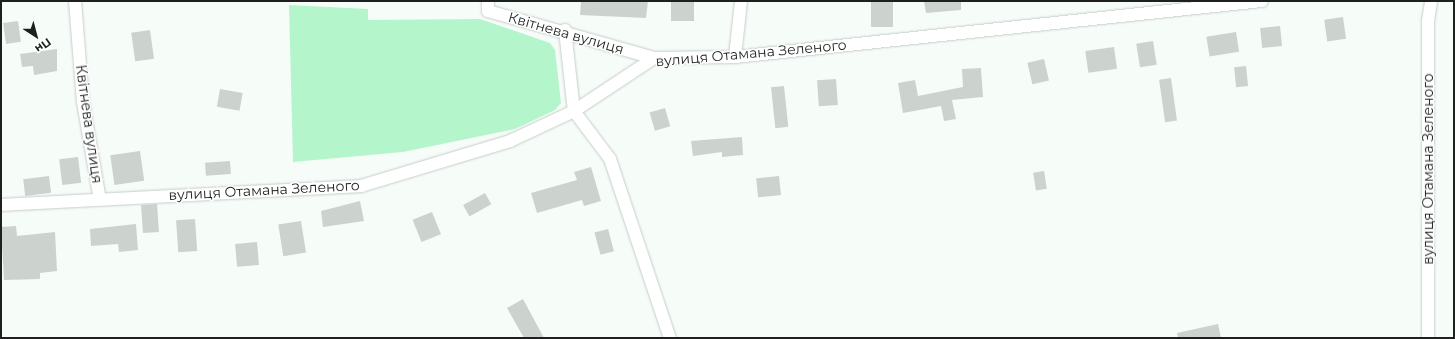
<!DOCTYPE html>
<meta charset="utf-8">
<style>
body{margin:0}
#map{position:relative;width:1455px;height:339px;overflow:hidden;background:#f6fcf8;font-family:Montserrat,sans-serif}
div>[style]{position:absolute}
.green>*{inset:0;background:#b5f5cc}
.building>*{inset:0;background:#ccd3ce;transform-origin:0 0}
.roads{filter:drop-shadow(0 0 1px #c7cdc9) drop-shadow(0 0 1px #c7cdc9)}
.minor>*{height:12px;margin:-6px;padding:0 6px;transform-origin:6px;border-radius:6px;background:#fff}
span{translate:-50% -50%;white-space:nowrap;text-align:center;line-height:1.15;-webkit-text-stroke:3px #fff;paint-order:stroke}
.street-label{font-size:14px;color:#1e201f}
.frame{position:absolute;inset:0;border:2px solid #1e201f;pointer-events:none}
.north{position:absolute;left:16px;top:16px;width:40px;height:40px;-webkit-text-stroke:3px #fff;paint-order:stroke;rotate:144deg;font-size:11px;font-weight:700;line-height:16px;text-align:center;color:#1e201f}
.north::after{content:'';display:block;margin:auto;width:14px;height:18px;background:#1e201f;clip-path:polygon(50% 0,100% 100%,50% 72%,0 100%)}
</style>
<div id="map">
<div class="green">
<div style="clip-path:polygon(289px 5px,368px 9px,368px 20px,480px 19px,550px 43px,555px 50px,561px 103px,555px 110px,515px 129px,403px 152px,293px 162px)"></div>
</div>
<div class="building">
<div style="clip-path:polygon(581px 1px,648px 1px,646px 18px,580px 15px)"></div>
<div style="left:671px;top:1px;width:23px;height:20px"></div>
<div style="left:871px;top:1px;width:22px;height:26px"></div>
<div style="clip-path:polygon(924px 1px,961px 1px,961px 10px,926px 13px)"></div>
<div style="left:1343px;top:17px;width:22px;height:19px;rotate:82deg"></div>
<div style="left:18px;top:21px;width:21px;height:15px;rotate:82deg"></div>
<div style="left:1280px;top:26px;width:20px;height:20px;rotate:84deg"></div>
<div style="left:150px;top:30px;width:29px;height:19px;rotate:82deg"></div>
<div style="left:1236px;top:32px;width:20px;height:30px;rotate:81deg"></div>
<div style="left:1153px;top:41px;width:24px;height:17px;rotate:81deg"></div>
<div style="left:1114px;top:47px;width:22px;height:29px;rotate:82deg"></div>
<div style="clip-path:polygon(57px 49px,57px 71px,34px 75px,33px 66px,22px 67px,20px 54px)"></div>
<div style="left:1044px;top:59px;width:22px;height:17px;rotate:77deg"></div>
<div style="left:1246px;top:66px;width:20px;height:12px;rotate:84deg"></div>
<div style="clip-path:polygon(981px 68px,983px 97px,952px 100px,956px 119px,944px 121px,941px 106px,903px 113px,898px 83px,915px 80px,918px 96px,963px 87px,962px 69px)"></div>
<div style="left:1171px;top:78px;width:43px;height:12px;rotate:82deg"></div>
<div style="left:836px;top:79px;width:26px;height:19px;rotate:86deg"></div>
<div style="left:784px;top:86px;width:41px;height:13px;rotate:84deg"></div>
<div style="left:220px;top:89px;width:23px;height:18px;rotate:10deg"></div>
<div style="left:665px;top:108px;width:19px;height:16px;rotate:74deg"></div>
<div style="clip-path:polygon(742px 137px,743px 155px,722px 157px,722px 152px,693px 156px,691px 141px)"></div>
<div style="left:140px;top:151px;width:30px;height:30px;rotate:82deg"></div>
<div style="left:78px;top:157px;width:26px;height:19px;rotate:83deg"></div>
<div style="left:230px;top:161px;width:13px;height:25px;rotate:86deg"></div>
<div style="clip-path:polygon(591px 167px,601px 201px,584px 206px,582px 200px,537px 213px,531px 193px,577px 180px,574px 172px)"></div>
<div style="left:1044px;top:171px;width:18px;height:11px;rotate:81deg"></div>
<div style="left:49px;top:176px;width:17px;height:26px;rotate:83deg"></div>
<div style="left:779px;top:176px;width:19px;height:23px;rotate:84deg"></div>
<div style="left:485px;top:193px;width:13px;height:25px;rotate:61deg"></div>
<div style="clip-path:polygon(360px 201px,364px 221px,323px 227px,321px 211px)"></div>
<div style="left:157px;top:204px;width:28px;height:16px;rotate:86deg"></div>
<div style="left:432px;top:212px;width:24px;height:21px;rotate:68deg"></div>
<div style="left:195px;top:219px;width:32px;height:19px;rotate:86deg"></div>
<div style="left:301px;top:221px;width:32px;height:23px;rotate:81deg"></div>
<div style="clip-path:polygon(136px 224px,138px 250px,119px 252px,118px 244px,91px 246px,90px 229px)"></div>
<div style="clip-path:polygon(16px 226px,17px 236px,55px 232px,57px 271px,40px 273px,40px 279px,4px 280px,1px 227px)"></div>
<div style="left:608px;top:229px;width:23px;height:14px;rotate:75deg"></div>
<div style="left:257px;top:242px;width:23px;height:22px;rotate:85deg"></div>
<div style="clip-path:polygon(523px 299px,544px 338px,524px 338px,507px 308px)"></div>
<div style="clip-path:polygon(1218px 324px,1221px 338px,1178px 338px,1177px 333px)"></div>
</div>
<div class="roads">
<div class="minor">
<div style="left:75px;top:1px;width:101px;rotate:85.5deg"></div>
<div style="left:83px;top:102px;width:99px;rotate:80.2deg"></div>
<div style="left:488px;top:1px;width:10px;rotate:90deg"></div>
<div style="left:488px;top:11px;width:173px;rotate:15.8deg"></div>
<div style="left:565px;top:30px;width:81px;rotate:83.7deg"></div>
<div style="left:574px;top:111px;width:60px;rotate:53.1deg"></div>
<div style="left:610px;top:159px;width:189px;rotate:71.5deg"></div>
<div style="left:735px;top:57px;width:56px;rotate:-83.9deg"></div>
<div style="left:1px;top:205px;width:361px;rotate:-3deg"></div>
<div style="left:361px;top:186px;width:156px;rotate:-16.8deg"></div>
<div style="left:510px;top:141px;width:71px;rotate:-25.1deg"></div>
<div style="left:574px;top:111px;width:96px;rotate:-33.5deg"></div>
<div style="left:654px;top:58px;width:81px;rotate:-0.7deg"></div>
<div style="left:735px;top:57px;width:530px;rotate:-6.07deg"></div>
<div style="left:1428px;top:338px;width:317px;rotate:-90deg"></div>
<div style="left:1428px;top:21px;width:20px;rotate:-81deg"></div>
</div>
</div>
<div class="street-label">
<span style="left:566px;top:33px;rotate:16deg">Квітнева вулиця</span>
<span style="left:751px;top:53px;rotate:-5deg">вулиця Отамана Зеленого</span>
<span style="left:89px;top:124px;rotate:82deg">Квітнева вулиця</span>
<span style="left:1428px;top:169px;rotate:-90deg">вулиця Отамана Зеленого</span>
<span style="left:264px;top:190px;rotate:-3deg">вулиця Отамана Зеленого</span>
</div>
<div class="frame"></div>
<div class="north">Пн</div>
</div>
